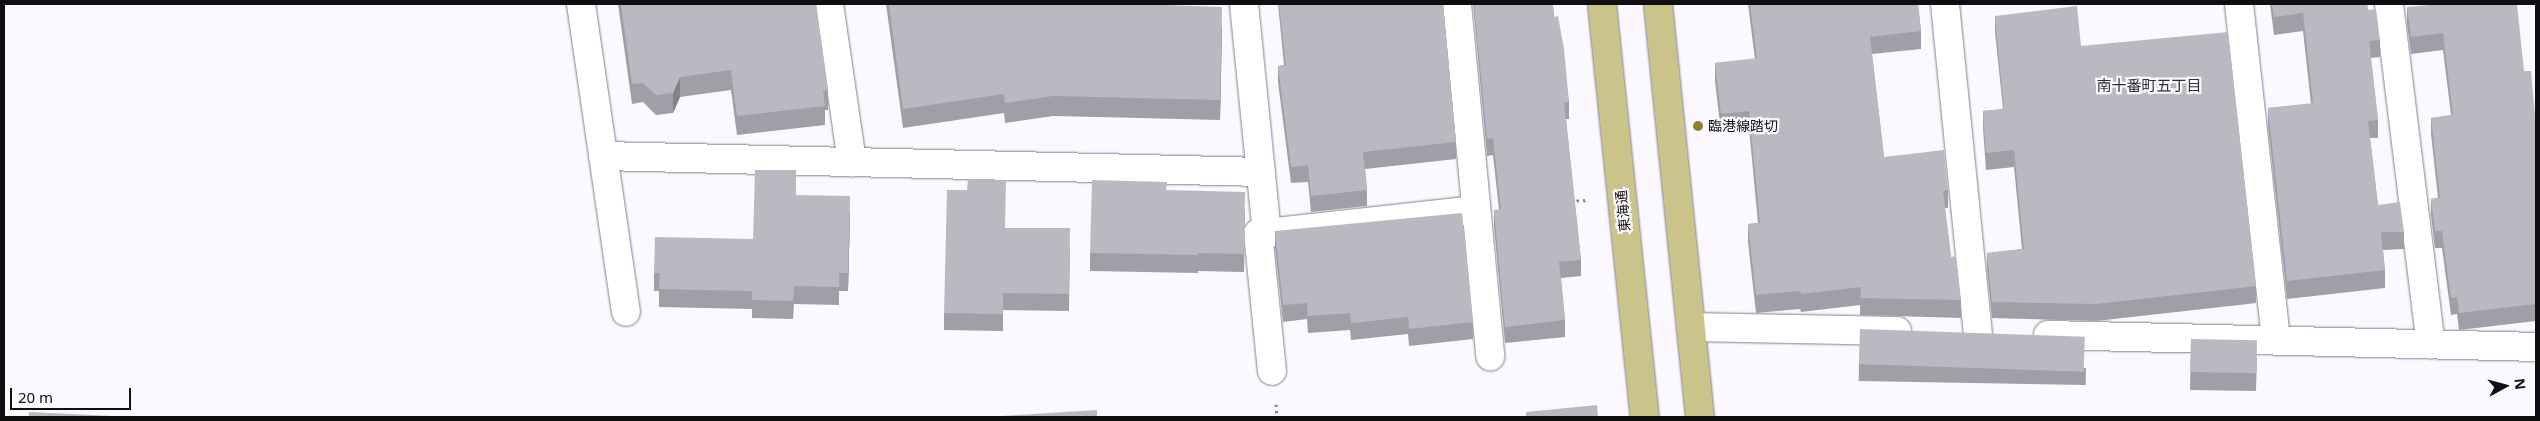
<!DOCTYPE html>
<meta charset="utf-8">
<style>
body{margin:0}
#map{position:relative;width:2540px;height:421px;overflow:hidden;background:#fbf9ff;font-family:"Noto Sans","Noto Sans JP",sans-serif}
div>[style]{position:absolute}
.path>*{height:3px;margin-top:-1.5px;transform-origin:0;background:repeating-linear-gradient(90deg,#89878c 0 2.5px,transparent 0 6.5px)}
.roads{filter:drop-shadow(0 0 1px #837f88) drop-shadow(0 0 1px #837f88)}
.minor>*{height:28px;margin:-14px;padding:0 14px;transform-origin:14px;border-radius:14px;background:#fff}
.major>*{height:28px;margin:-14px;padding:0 14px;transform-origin:14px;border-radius:14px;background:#cac48b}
.wall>*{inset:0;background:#a29ea7;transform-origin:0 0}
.shaded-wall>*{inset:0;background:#848188}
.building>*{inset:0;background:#bcb8c2;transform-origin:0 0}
.dots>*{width:14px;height:14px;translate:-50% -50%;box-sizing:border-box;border:2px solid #fbf9ff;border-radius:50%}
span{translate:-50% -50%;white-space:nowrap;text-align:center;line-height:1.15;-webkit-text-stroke:4.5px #fbf9ff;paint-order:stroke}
.poi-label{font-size:14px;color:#0f0e11}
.left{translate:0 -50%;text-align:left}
.street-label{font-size:14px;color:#0f0e11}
.neighbourhood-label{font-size:15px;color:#302d35}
.frame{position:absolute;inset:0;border:5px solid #0f0e11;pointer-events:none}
.north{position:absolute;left:2480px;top:361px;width:50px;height:50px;-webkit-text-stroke:4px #fbf9ff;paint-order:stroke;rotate:83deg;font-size:14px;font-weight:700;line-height:20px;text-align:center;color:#0f0e11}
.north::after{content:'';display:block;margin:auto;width:18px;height:22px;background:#0f0e11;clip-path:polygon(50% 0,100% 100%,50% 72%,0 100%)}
.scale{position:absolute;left:10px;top:388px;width:121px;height:22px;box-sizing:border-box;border:2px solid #0f0e11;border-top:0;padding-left:6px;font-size:15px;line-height:18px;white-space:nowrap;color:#0f0e11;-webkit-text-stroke:4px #fbf9ff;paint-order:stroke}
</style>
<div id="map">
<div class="path">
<div style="left:1570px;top:201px;width:16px;rotate:-4deg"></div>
<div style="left:1276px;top:404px;width:13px;rotate:86deg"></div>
</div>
<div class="roads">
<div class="minor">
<div style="left:581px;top:4px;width:311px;rotate:81.7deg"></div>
<div style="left:829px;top:4px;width:160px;rotate:81.7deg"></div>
<div style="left:1244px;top:4px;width:230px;rotate:84.3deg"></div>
<div style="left:1457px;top:4px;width:354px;rotate:84.6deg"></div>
<div style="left:1945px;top:4px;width:331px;rotate:84.3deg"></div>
<div style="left:2239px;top:4px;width:338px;rotate:83.7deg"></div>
<div style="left:2389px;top:4px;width:343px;rotate:83deg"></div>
<div style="left:603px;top:156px;width:658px;rotate:1.39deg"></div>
<div style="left:1691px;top:327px;width:206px;rotate:1.1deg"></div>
<div style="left:2048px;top:335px;width:488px;rotate:1.4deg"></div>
<div style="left:1272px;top:371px;width:138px;rotate:-95.8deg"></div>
<div style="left:1258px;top:234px;width:219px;rotate:-6.3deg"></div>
</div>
<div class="major">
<div style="left:1602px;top:4px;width:415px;rotate:84.1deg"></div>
<div style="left:1658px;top:4px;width:415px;rotate:84.2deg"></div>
</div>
</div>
<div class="wall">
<div style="clip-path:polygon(618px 4px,816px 4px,828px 90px,828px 110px,825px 110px,825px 125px,737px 135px,731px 90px,680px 97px,673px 113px,656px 115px,643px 102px,632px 104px)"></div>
<div style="clip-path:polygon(886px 4px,1166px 4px,1166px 5px,1222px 27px,1220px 120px,1053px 116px,1005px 123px,1004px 113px,903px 128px)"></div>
<div style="clip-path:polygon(1278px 4px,1443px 4px,1456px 142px,1456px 159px,1365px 169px,1367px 190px,1367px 206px,1311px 212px,1308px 182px,1291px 183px,1278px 82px,1278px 66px,1284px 65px)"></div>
<div style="clip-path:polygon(1473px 4px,1553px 4px,1554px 17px,1569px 102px,1569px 119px,1566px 119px,1581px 260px,1581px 276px,1561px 278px,1565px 320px,1565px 337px,1505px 343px,1494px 227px,1494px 210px,1499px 210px,1493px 155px,1487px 156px)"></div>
<div style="clip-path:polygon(1748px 4px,1918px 4px,1921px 31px,1921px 49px,1872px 54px,1884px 157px,1948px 190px,1948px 208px,1945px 208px,1951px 257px,1961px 300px,1961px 318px,1860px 315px,1860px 305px,1801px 312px,1800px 309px,1756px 313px,1748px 242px,1748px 224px,1758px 223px,1749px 128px,1721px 132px,1715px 81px,1715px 63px,1755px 59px)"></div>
<div style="clip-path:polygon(2270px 4px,2367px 4px,2368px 10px,2380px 40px,2380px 57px,2371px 58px,2378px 120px,2378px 138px,2370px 138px,2378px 205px,2404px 232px,2404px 249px,2383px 250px,2385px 270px,2385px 288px,2287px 299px,2268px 126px,2268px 108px,2311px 104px,2303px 31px,2274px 35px)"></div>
<div style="clip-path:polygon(2407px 7px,2524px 71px,2536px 127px,2536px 321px,2459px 330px,2457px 314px,2451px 315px,2442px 248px,2435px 248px,2431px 216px,2431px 199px,2438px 198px,2431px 134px,2431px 118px,2451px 115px,2443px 50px,2411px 54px,2407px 24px)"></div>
<div style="clip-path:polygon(1995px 16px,2081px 46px,2256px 286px,2256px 303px,2096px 321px,1992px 318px,1987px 270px,1987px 253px,2022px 249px,2014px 167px,1986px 170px,1983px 128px,1983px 111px,2003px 109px,1995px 32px)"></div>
<div style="clip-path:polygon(1167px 190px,1245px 210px,1244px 272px,1198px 271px,1198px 273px,1090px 271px,1090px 253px)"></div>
<div style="clip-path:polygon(796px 195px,850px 214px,848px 291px,839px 291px,839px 305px,794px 304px,793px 319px,752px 318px,752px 309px,659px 307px,659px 291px,654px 291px,654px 273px,753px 239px)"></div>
<div style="clip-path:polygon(1005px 228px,1070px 246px,1069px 311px,1003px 310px,1003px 331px,944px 330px,944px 313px)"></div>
<div style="clip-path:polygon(1275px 231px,1473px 322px,1473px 339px,1409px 346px,1408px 334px,1351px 340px,1350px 330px,1308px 333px,1307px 319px,1283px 322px,1275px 248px)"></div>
<div style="clip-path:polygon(2191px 339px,2257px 358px,2256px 391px,2190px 390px)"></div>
<div style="left:1859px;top:364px;width:227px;height:17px;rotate:1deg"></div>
</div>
<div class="shaded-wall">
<div style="clip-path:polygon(1222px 7px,1222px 27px,1220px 120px,1220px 100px)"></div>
<div style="clip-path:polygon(680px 77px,680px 97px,673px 113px,673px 93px)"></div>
<div style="clip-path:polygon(850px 196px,850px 214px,848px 291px,848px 273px)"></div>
</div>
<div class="building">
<div style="clip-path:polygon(621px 4px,816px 4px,828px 90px,823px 91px,825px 106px,737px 116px,731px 70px,680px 77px,673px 93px,656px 95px,643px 83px,632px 84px)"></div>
<div style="clip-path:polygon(889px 4px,1166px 4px,1166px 5px,1222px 7px,1220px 100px,1053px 96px,1005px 103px,1004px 94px,903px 109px)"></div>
<div style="clip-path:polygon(1279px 4px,1443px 4px,1456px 142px,1363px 152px,1367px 190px,1311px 196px,1308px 165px,1291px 167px,1278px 66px,1286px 65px)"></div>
<div style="clip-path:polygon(1474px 4px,1553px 4px,1554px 17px,1558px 16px,1564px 49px,1569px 102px,1564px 103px,1581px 260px,1559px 262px,1565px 320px,1505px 327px,1494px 210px,1501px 209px,1493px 138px,1487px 139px)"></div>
<div style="clip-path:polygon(1750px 4px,1918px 4px,1921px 31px,1870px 37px,1884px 157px,1944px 150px,1948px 190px,1943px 191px,1951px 257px,1956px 256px,1961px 300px,1860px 298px,1861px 287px,1801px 294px,1800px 291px,1756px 295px,1748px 224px,1760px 223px,1749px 111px,1721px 114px,1715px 63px,1757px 58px)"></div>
<div style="clip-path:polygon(2272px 4px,2367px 4px,2368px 10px,2376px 9px,2380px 40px,2369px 41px,2378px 120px,2368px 121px,2378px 205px,2400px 202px,2404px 232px,2381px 232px,2385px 270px,2287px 281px,2268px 108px,2313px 103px,2303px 13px,2274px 17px)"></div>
<div style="clip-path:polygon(2441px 4px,2517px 4px,2524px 71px,2531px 71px,2536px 127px,2536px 304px,2459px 313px,2457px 297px,2451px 298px,2442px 231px,2435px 231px,2431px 199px,2440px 198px,2431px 118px,2453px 115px,2443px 33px,2411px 37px,2407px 7px)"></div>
<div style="clip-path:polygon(2077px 6px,2081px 46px,2228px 32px,2256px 286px,2096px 304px,1992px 302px,1987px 253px,2024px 249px,2014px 150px,1986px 153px,1983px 111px,2004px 109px,1995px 16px)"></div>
<div style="clip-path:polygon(755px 170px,796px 170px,796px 195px,850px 196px,848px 273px,839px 273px,839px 287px,794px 286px,793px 301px,752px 300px,752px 291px,659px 289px,660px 273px,654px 273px,655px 237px,753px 239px)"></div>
<div style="clip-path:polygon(968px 179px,1006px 180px,1005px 228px,1070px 228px,1069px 294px,1003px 293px,1003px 314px,944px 313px,947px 190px,967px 190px)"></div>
<div style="clip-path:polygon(1092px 180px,1167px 182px,1166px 190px,1245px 192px,1244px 254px,1198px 253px,1198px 255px,1090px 253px)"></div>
<div style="clip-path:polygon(1462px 213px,1473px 322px,1409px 329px,1408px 317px,1351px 323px,1350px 313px,1308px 316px,1307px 303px,1283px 305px,1275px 231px)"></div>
<div style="left:1860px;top:329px;width:225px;height:35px;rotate:2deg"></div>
<div style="left:2191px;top:339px;width:66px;height:33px;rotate:1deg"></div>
<div style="clip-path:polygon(1597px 405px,1598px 417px,1526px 417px,1526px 412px)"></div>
<div style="clip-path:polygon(1097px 410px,1097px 417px,985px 417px)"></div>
<div style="clip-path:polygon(29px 412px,113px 416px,113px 417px,29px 417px)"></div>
</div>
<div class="dots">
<div style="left:1698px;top:126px;background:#8b822a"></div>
</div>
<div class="poi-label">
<span class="left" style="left:1708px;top:126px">臨港線踏切</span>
</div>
<div class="street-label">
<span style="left:1623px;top:211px;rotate:-96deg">東海通</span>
</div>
<div class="neighbourhood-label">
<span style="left:2149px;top:86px">南十番町五丁目</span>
</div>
<div class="frame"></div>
<div class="north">N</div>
<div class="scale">20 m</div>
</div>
